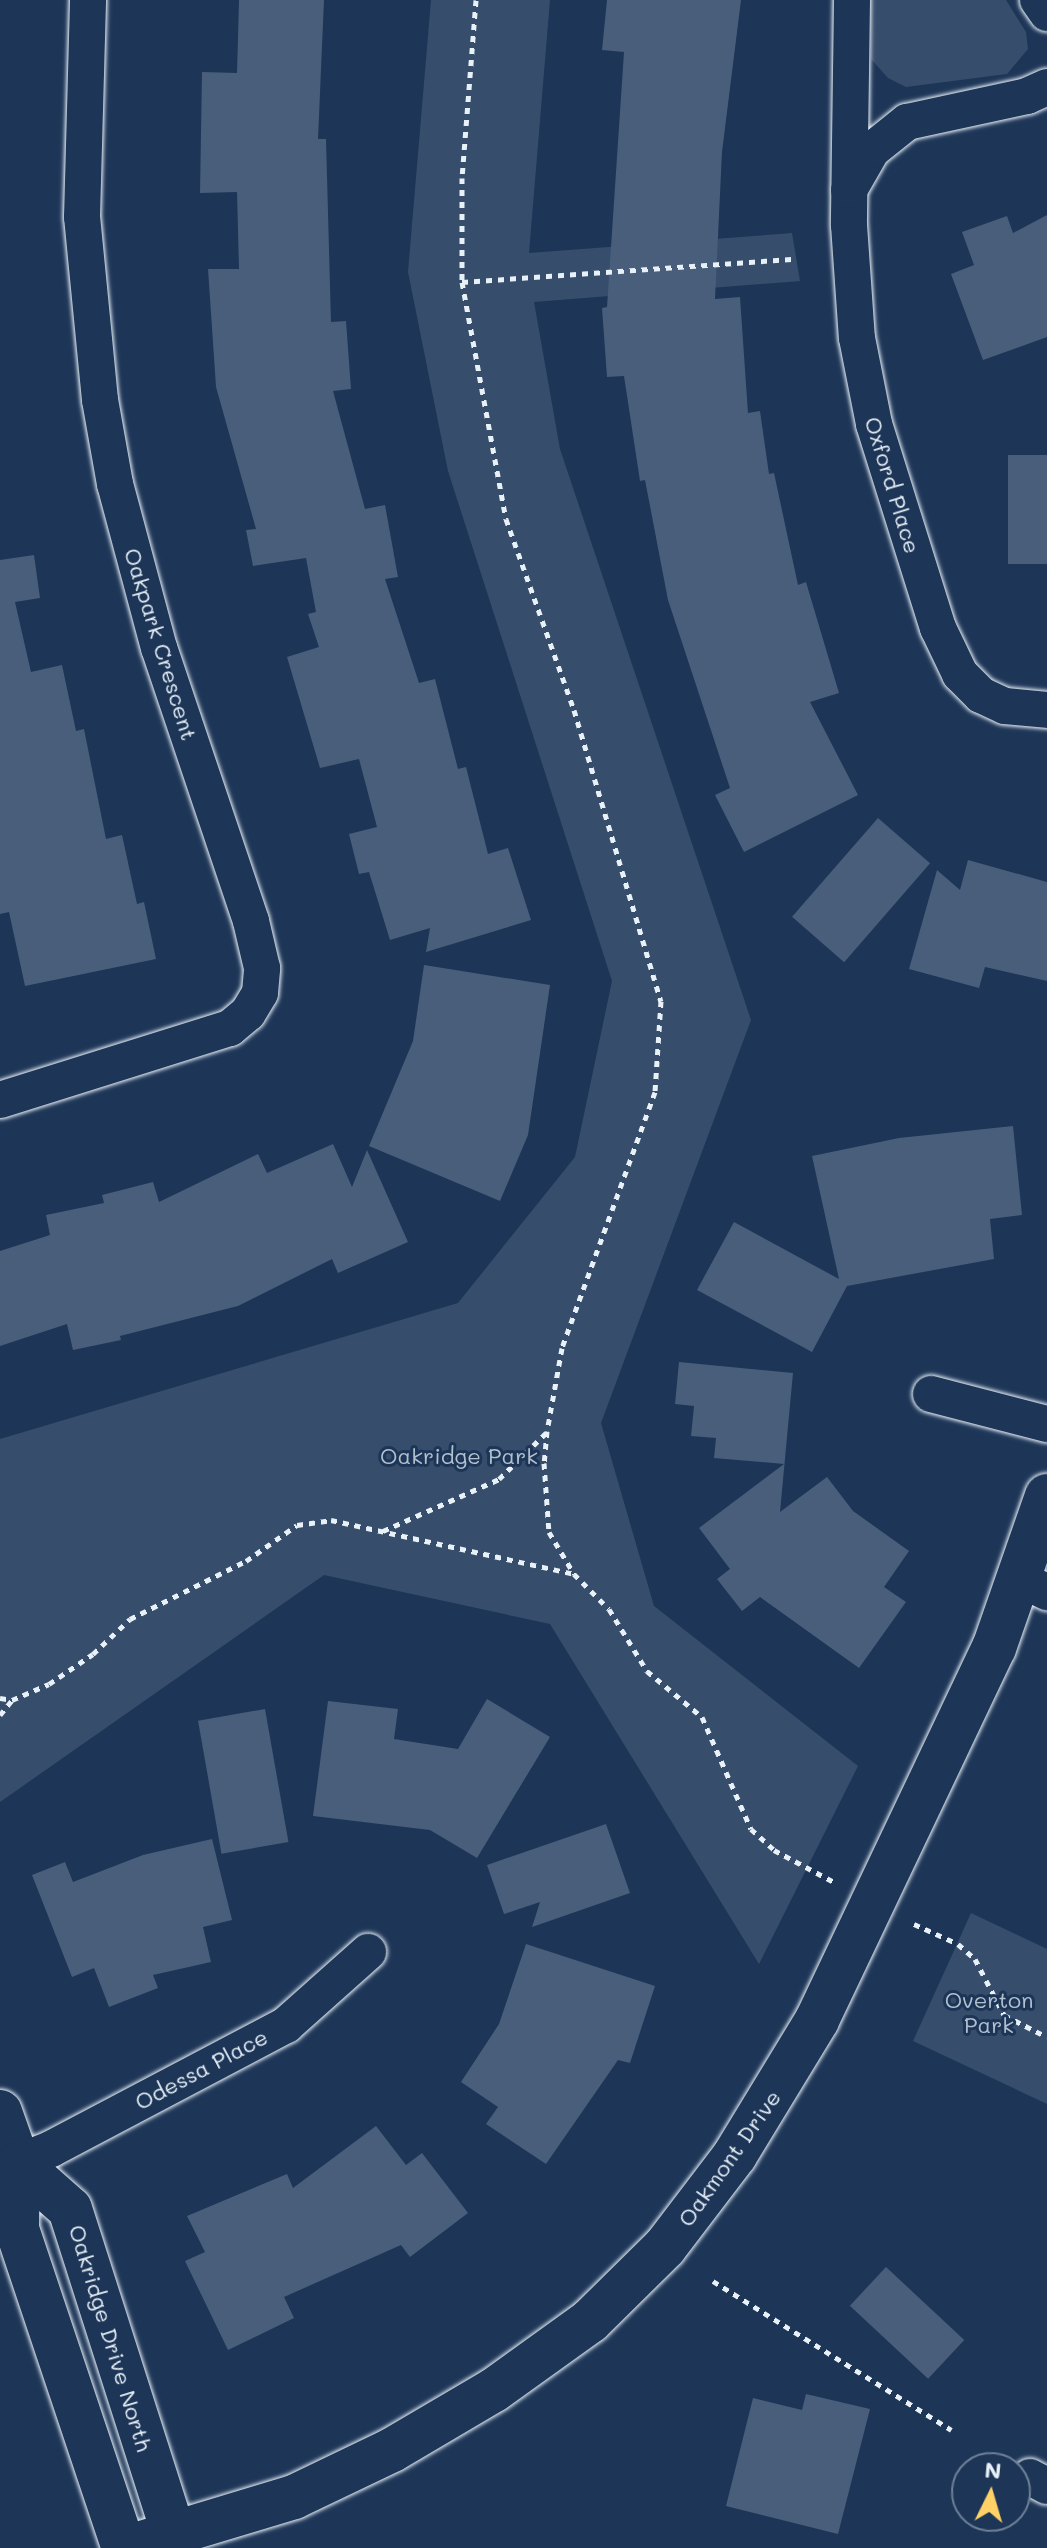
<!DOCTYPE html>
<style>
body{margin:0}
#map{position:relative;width:1047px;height:2548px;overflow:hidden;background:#1d3557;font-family:Mali,sans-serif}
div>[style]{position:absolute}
.green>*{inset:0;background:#374d6c}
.building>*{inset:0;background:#495e7a;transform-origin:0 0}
.path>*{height:5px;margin-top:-2.5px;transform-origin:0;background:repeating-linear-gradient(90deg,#e8f1f8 0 6px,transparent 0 12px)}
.roads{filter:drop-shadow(0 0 2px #e8f1f8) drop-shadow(0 0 2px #e8f1f8)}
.street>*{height:36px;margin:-18px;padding:0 18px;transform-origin:18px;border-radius:18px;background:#1d3557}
.secondary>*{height:44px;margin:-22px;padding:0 22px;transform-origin:22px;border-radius:22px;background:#1d3557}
span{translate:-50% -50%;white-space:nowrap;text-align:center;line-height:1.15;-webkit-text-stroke:6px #1d3557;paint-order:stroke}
.street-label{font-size:22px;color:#e8f1f8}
.park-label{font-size:22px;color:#b3c0ce}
.north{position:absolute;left:951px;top:2452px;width:80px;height:80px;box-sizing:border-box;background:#1d3557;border:2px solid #6e8097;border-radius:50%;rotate:5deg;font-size:22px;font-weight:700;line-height:32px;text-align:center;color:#e8f1f8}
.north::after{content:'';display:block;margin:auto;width:28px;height:36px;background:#ffd166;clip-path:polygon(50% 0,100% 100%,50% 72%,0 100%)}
</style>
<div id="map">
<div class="green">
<div style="clip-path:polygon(431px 0,550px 0,529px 253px,792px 233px,800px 281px,534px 302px,560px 449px,751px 1020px,601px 1423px,654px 1606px,858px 1766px,759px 1964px,550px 1624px,324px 1575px,0 1802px,0 1439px,458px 1303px,575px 1157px,612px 981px,448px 471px,408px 272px)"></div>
<div style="clip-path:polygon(870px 0,1006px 0,1026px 32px,1028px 49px,1007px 74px,906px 87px,888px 78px,871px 59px)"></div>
<div style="clip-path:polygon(971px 1913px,1047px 1949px,1047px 2104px,913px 2041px)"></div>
</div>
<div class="building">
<div style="clip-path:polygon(239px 0,324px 0,318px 139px,326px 139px,331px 322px,346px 321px,351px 389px,333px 391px,365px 509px,385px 505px,398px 577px,385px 579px,419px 683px,435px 679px,458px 769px,466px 767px,488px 854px,508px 848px,531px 920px,426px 952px,430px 928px,390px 940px,369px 872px,359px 874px,349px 834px,377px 827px,359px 759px,320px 768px,287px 657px,319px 647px,308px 614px,316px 612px,306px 558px,253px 566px,246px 530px,256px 529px,216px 387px,208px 269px,239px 269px,237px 192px,200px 193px,202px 72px,237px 73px)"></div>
<div style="clip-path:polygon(607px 0,741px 0,722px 152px,715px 299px,740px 297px,748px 413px,760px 411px,769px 474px,774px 473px,798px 585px,806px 582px,839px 693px,810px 702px,858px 795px,744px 852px,715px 795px,730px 788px,668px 600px,645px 480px,640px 481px,624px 376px,607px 377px,602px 308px,607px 307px,624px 52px,602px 50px)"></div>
<div style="clip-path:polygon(1047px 215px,1047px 337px,983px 360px,951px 274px,974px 265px,962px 232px,1007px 216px,1013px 233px)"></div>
<div style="left:1047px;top:455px;width:109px;height:39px;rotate:90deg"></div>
<div style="clip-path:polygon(34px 555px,40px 598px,15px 602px,31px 672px,62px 665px,76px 731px,84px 729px,106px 839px,122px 835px,137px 904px,144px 902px,156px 959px,25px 986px,9px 912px,0 914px,0 560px)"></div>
<div style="left:878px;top:818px;width:69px;height:131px;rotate:41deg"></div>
<div style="clip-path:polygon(968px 860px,1047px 882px,1047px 981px,985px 967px,979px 988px,909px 969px,937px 870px,960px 890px)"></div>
<div style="clip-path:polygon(424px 965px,550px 985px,528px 1135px,500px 1201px,369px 1146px,413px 1041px)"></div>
<div style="clip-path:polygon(1013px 1126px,1022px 1215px,990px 1219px,994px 1259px,847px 1286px,812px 1352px,697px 1290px,734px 1222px,839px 1279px,812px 1156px,899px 1138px)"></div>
<div style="clip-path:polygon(333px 1144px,352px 1187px,367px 1150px,408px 1242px,338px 1273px,332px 1259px,238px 1306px,120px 1336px,121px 1340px,73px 1350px,67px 1324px,0 1346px,0 1251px,50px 1235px,46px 1215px,104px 1203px,102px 1195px,153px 1182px,159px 1202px,258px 1154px,267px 1173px)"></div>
<div style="clip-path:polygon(679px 1362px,793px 1373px,780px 1512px,827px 1477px,853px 1511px,909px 1551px,884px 1587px,906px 1602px,859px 1668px,760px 1597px,742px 1611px,717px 1579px,730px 1569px,699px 1528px,784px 1464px,714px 1458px,716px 1438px,691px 1436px,694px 1406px,675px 1404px)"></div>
<div style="clip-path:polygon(487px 1699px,550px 1737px,477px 1858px,430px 1830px,313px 1816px,328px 1701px,398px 1709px,394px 1739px,458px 1749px)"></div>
<div style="left:265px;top:1709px;width:135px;height:68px;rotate:80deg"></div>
<div style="clip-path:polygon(606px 1824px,630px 1893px,532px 1927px,540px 1902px,504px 1914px,487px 1865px)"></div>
<div style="clip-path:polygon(212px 1839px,232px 1920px,203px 1927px,211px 1962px,153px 1975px,158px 1988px,109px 2007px,94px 1968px,72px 1977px,32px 1875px,65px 1862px,73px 1882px,143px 1855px)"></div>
<div style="clip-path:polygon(526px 1944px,655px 1986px,630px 2063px,618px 2060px,546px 2164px,486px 2124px,498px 2107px,461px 2082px,499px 2024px)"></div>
<div style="clip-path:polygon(376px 2126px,406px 2165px,422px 2153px,468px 2213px,410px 2257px,401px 2245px,284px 2297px,294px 2318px,228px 2350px,185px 2261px,205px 2252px,187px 2216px,287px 2174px,293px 2188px)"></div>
<div style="left:886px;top:2267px;width:107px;height:53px;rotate:43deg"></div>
<div style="clip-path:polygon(806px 2394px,870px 2409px,838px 2534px,726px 2506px,753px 2398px,802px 2410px)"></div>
</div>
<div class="path">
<div style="left:476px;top:0;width:179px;rotate:94.5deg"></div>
<div style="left:462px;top:178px;width:104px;rotate:90deg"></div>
<div style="left:462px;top:282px;width:241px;rotate:79.5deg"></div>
<div style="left:506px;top:519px;width:203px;rotate:70.4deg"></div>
<div style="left:574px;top:710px;width:304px;rotate:73.4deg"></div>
<div style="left:661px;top:1001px;width:91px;rotate:93.8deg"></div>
<div style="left:655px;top:1092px;width:272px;rotate:110deg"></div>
<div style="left:562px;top:1348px;width:84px;rotate:100.2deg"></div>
<div style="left:547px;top:1431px;width:32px;rotate:95deg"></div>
<div style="left:544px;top:1463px;width:69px;rotate:85.9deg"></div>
<div style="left:549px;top:1532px;width:49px;rotate:59.2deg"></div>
<div style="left:462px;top:282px;width:334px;rotate:-4deg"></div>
<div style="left:383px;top:1531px;width:127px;rotate:-24.1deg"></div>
<div style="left:499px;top:1479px;width:67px;rotate:-44.4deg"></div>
<div style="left:0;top:1698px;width:12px;rotate:9deg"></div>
<div style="left:12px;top:1700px;width:40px;rotate:-23.4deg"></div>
<div style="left:49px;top:1684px;width:53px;rotate:-34.3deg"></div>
<div style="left:93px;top:1654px;width:51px;rotate:-43.4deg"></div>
<div style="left:130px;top:1619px;width:130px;rotate:-26.6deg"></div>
<div style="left:246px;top:1561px;width:62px;rotate:-35.2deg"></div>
<div style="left:297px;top:1525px;width:34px;rotate:-8deg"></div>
<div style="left:331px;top:1520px;width:249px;rotate:12.5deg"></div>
<div style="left:574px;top:1574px;width:49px;rotate:45deg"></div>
<div style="left:609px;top:1609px;width:73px;rotate:58.5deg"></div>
<div style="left:647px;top:1671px;width:72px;rotate:39.9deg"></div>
<div style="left:702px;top:1717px;width:122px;rotate:66.4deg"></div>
<div style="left:751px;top:1829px;width:31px;rotate:42deg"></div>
<div style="left:774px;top:1850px;width:68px;rotate:28.1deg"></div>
<div style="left:0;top:1715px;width:19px;rotate:-51deg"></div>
<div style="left:914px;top:1924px;width:48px;rotate:24.4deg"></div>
<div style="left:958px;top:1944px;width:23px;rotate:41deg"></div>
<div style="left:975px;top:1959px;width:63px;rotate:62.6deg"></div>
<div style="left:1004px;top:2015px;width:48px;rotate:27.1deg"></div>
<div style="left:713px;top:2281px;width:281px;rotate:32deg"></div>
</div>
<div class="roads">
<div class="street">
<div style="left:852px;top:0;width:225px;rotate:90.8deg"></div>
<div style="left:849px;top:225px;width:113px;rotate:86deg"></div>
<div style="left:857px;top:338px;width:88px;rotate:78.8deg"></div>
<div style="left:874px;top:424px;width:214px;rotate:72.6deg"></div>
<div style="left:938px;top:628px;width:51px;rotate:64.4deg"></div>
<div style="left:960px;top:674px;width:30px;rotate:45deg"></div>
<div style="left:981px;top:695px;width:26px;rotate:25deg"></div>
<div style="left:1005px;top:706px;width:42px;rotate:5.4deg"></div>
<div style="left:1038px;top:0;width:16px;rotate:55deg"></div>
<div style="left:849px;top:190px;width:46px;rotate:-60.1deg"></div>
<div style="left:872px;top:150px;width:45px;rotate:-38.7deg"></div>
<div style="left:907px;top:122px;width:123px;rotate:-12.2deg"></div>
<div style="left:1027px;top:96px;width:22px;rotate:-24deg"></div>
<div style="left:0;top:1100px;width:241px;rotate:-17.4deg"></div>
<div style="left:230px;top:1028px;width:23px;rotate:-40deg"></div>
<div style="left:248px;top:1013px;width:23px;rotate:-59deg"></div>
<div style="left:260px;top:993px;width:25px;rotate:-85deg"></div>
<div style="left:262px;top:968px;width:48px;rotate:-103.2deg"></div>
<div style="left:251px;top:921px;width:288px;rotate:-108.6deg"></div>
<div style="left:159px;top:648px;width:170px;rotate:-105deg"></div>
<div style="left:115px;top:484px;width:85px;rotate:-100.1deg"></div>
<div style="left:100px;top:400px;width:184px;rotate:-95.6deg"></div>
<div style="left:82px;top:217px;width:217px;rotate:-88.4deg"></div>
<div style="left:931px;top:1394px;width:120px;rotate:14.5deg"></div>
<div style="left:1022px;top:1580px;width:28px;rotate:26deg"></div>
<div style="left:0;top:2169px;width:55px;rotate:-21.4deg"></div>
<div style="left:51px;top:2149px;width:266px;rotate:-27.8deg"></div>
<div style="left:286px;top:2025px;width:110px;rotate:-41.7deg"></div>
<div style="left:1030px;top:2477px;width:19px;rotate:28deg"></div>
</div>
<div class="secondary">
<div style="left:0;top:2112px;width:54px;rotate:70.6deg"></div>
<div style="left:18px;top:2163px;width:66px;rotate:90.9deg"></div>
<div style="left:17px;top:2229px;width:336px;rotate:71.5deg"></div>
<div style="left:18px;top:2163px;width:69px;rotate:41.5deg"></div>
<div style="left:70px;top:2209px;width:356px;rotate:72.3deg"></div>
<div style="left:125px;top:2548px;width:177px;rotate:-16.8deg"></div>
<div style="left:294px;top:2497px;width:109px;rotate:-25.6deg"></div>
<div style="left:392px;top:2450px;width:118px;rotate:-30.5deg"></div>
<div style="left:494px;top:2390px;width:118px;rotate:-35.7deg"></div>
<div style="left:590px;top:2321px;width:105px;rotate:-44.6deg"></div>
<div style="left:665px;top:2247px;width:116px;rotate:-52.7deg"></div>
<div style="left:735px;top:2155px;width:158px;rotate:-58.7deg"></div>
<div style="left:817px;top:2020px;width:412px;rotate:-64.6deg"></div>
<div style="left:994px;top:1648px;width:161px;rotate:-70.8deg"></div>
</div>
</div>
<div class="street-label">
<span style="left:893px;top:485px;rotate:73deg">Oxford Place</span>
<span style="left:161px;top:644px;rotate:73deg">Oakpark Crescent</span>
<span style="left:201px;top:2069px;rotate:-28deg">Odessa Place</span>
<span style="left:729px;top:2158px;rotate:-55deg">Oakmont Drive</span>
<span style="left:111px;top:2338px;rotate:73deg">Oakridge Drive North</span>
</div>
<div class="park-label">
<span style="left:459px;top:1456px">Oakridge Park</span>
<span style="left:989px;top:2012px">Overton<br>Park</span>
</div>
<div class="north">N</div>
</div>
